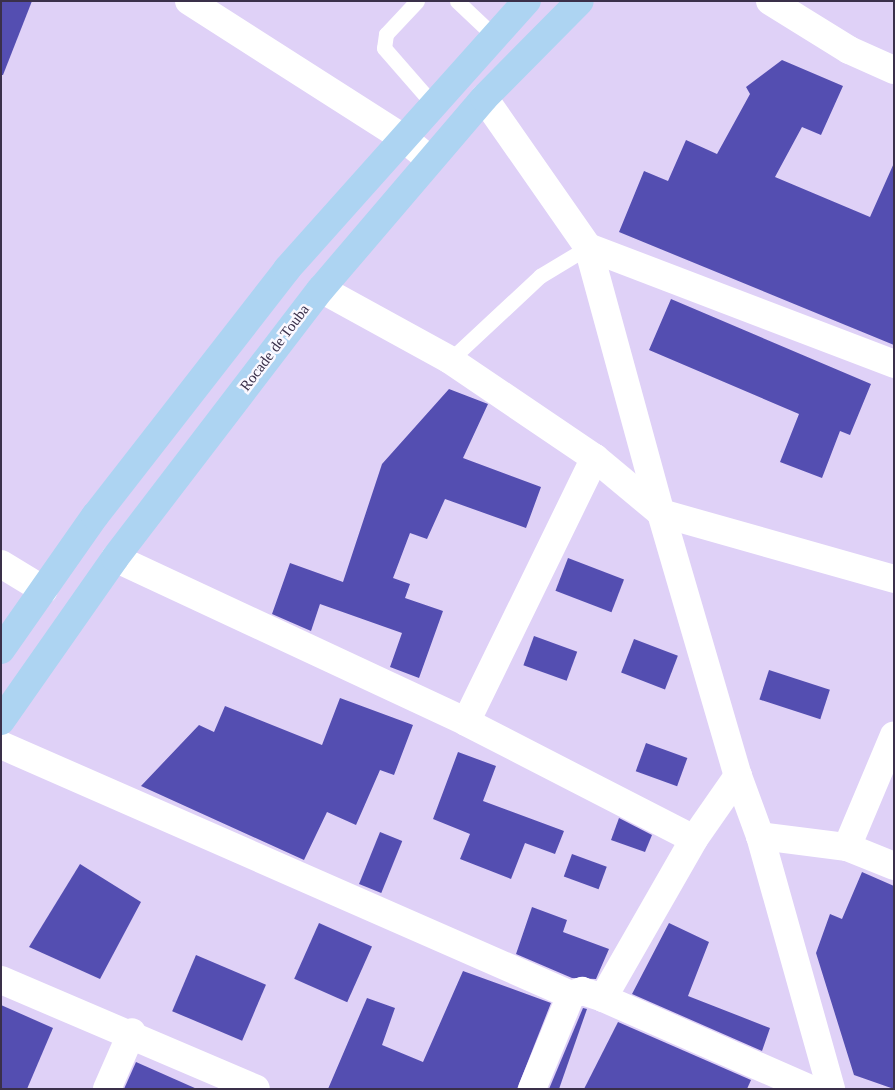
<!DOCTYPE html>
<style>
body{margin:0}
#map{position:relative;width:895px;height:1090px;overflow:hidden;background:#dfd1f7;font-family:Georgia,serif}
div>[style]{position:absolute}
.building>*{inset:0;background:#544eb1;transform-origin:0 0}
.service>*{height:15px;margin:-7.5px;padding:0 7.5px;transform-origin:7.5px;border-radius:7.5px;background:#fff}
.minor>*{height:28px;margin:-14px;padding:0 14px;transform-origin:14px;border-radius:14px;background:#fff}
.tertiary>*{height:28px;margin:-14px;padding:0 14px;transform-origin:14px;border-radius:14px;background:#fff}
.primary>*{height:28px;margin:-14px;padding:0 14px;transform-origin:14px;border-radius:14px;background:#add4f2}
span{translate:-50% -50%;white-space:nowrap;text-align:center;line-height:1.15;-webkit-text-stroke:5px #faf8ff;paint-order:stroke}
.street-label{font-size:15px;color:#3a304a}
.frame{position:absolute;inset:0;border:2px solid #3a304a;pointer-events:none}
</style>
<div id="map">
<div class="building">
<div style="clip-path:polygon(1px 1px,32px 1px,3px 75px,1px 75px)"></div>
<div style="clip-path:polygon(782px 60px,843px 86px,821px 135px,802px 127px,775px 177px,870px 217px,894px 163px,894px 345px,619px 232px,644px 171px,668px 181px,686px 140px,717px 154px,750px 94px,746px 87px)"></div>
<div style="clip-path:polygon(671px 299px,871px 384px,850px 435px,840px 431px,822px 478px,780px 462px,799px 414px,649px 350px)"></div>
<div style="clip-path:polygon(449px 389px,488px 404px,463px 458px,541px 487px,526px 528px,445px 499px,427px 539px,410px 533px,393px 578px,410px 584px,405px 598px,443px 611px,419px 678px,390px 667px,402px 633px,320px 604px,311px 631px,272px 614px,290px 563px,343px 582px,382px 464px)"></div>
<div style="left:568px;top:558px;width:60px;height:35px;rotate:21deg"></div>
<div style="left:534px;top:636px;width:46px;height:31px;rotate:20deg"></div>
<div style="left:634px;top:639px;width:47px;height:36px;rotate:21deg"></div>
<div style="left:769px;top:670px;width:64px;height:31px;rotate:18deg"></div>
<div style="clip-path:polygon(340px 698px,413px 725px,394px 775px,380px 770px,356px 825px,327px 812px,304px 860px,141px 786px,199px 725px,214px 732px,225px 706px,322px 745px)"></div>
<div style="left:646px;top:743px;width:44px;height:30px;rotate:20deg"></div>
<div style="clip-path:polygon(458px 752px,496px 766px,483px 801px,564px 831px,555px 854px,525px 843px,511px 879px,460px 859px,470px 834px,433px 819px)"></div>
<div style="clip-path:polygon(619px 818px,652px 835px,645px 852px,611px 840px)"></div>
<div style="left:380px;top:832px;width:24px;height:56px;rotate:22deg"></div>
<div style="left:572px;top:854px;width:37px;height:24px;rotate:20deg"></div>
<div style="clip-path:polygon(80px 864px,141px 902px,100px 979px,29px 947px)"></div>
<div style="clip-path:polygon(862px 872px,894px 886px,894px 1089px,854px 1075px,816px 953px,830px 914px,842px 919px)"></div>
<div style="clip-path:polygon(532px 907px,567px 920px,563px 932px,609px 949px,596px 979px,572px 978px,516px 954px)"></div>
<div style="left:319px;top:923px;width:58px;height:61px;rotate:24deg"></div>
<div style="clip-path:polygon(669px 923px,709px 942px,688px 996px,770px 1028px,762px 1051px,632px 994px)"></div>
<div style="left:196px;top:955px;width:76px;height:61px;rotate:23deg"></div>
<div style="clip-path:polygon(463px 971px,551px 1003px,517px 1089px,328px 1089px,367px 998px,395px 1008px,382px 1045px,423px 1062px)"></div>
<div style="clip-path:polygon(1px 1005px,53px 1028px,27px 1089px,1px 1089px)"></div>
<div style="clip-path:polygon(583px 1008px,587px 1009px,559px 1089px,549px 1089px)"></div>
<div style="clip-path:polygon(618px 1022px,751px 1080px,747px 1089px,584px 1089px)"></div>
<div style="clip-path:polygon(136px 1062px,197px 1089px,124px 1089px)"></div>
</div>
<div class="service">
<div style="left:417px;top:1px;width:45px;rotate:133.2deg"></div>
<div style="left:386px;top:34px;width:14px;rotate:98deg"></div>
<div style="left:384px;top:48px;width:73px;rotate:48.9deg"></div>
<div style="left:457px;top:1px;width:51px;rotate:43.4deg"></div>
<div style="left:450px;top:360px;width:123px;rotate:-43deg"></div>
<div style="left:540px;top:276px;width:56px;rotate:-31.1deg"></div>
</div>
<div class="minor">
<div style="left:770px;top:1px;width:93px;rotate:31.8deg"></div>
<div style="left:849px;top:50px;width:49px;rotate:24deg"></div>
<div style="left:484px;top:98px;width:182px;rotate:55.1deg"></div>
<div style="left:588px;top:247px;width:276px;rotate:74.7deg"></div>
<div style="left:661px;top:513px;width:274px;rotate:73.7deg"></div>
<div style="left:738px;top:776px;width:64px;rotate:69.9deg"></div>
<div style="left:760px;top:836px;width:263px;rotate:74.3deg"></div>
<div style="left:588px;top:247px;width:328px;rotate:20.9deg"></div>
<div style="left:321px;top:289px;width:147px;rotate:28.8deg"></div>
<div style="left:450px;top:360px;width:175px;rotate:34.1deg"></div>
<div style="left:595px;top:458px;width:86px;rotate:39.8deg"></div>
<div style="left:661px;top:513px;width:242px;rotate:15.8deg"></div>
<div style="left:115px;top:558px;width:387px;rotate:25deg"></div>
<div style="left:466px;top:722px;width:256px;rotate:27.2deg"></div>
<div style="left:1px;top:564px;width:50px;rotate:31.2deg"></div>
<div style="left:466px;top:722px;width:294px;rotate:-64deg"></div>
<div style="left:1px;top:745px;width:622px;rotate:23.68deg"></div>
<div style="left:571px;top:995px;width:12px;rotate:-20deg"></div>
<div style="left:582px;top:991px;width:22px;rotate:18deg"></div>
<div style="left:603px;top:998px;width:226px;rotate:23.7deg"></div>
<div style="left:760px;top:836px;width:88px;rotate:7.2deg"></div>
<div style="left:847px;top:847px;width:51px;rotate:22deg"></div>
<div style="left:847px;top:847px;width:121px;rotate:-67.2deg"></div>
<div style="left:1px;top:980px;width:277px;rotate:23.1deg"></div>
<div style="left:603px;top:998px;width:183px;rotate:-60.2deg"></div>
<div style="left:694px;top:839px;width:77px;rotate:-55.1deg"></div>
<div style="left:107px;top:1089px;width:62px;rotate:-66.3deg"></div>
<div style="left:532px;top:1089px;width:102px;rotate:-67.5deg"></div>
</div>
<div class="tertiary">
<div style="left:189px;top:1px;width:253px;rotate:32.6deg"></div>
<div style="left:402px;top:137px;width:36px;rotate:39deg"></div>
</div>
<div class="primary">
<div style="left:1px;top:650px;width:164px;rotate:-55deg"></div>
<div style="left:95px;top:516px;width:313px;rotate:-52.1deg"></div>
<div style="left:287px;top:269px;width:360px;rotate:-48.2deg"></div>
<div style="left:1px;top:721px;width:199px;rotate:-55deg"></div>
<div style="left:115px;top:558px;width:339px;rotate:-52.6deg"></div>
<div style="left:321px;top:289px;width:251px;rotate:-49.5deg"></div>
<div style="left:484px;top:98px;width:136px;rotate:-45.3deg"></div>
</div>
<div class="street-label">
<span style="left:275px;top:348px;rotate:-53deg">Rocade de Touba</span>
</div>
<div class="frame"></div>
</div>
